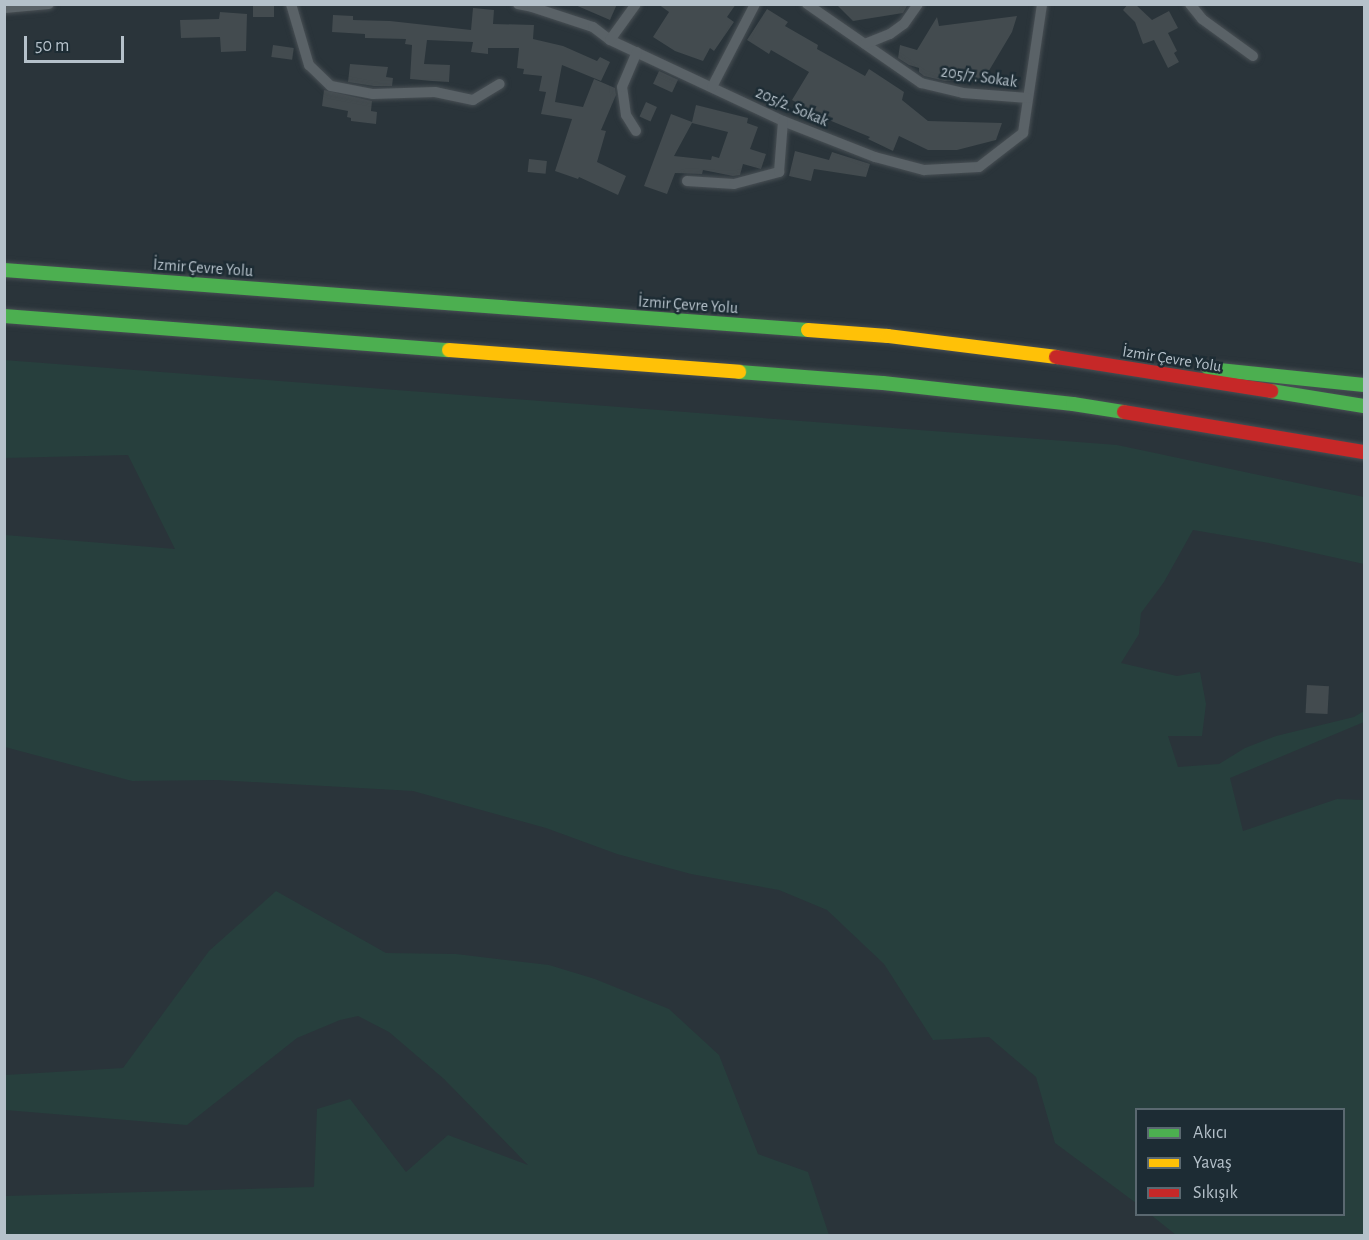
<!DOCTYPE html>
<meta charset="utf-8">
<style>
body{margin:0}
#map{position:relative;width:1369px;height:1240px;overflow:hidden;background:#2a343a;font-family:"Alegreya Sans",sans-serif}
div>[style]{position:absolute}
.green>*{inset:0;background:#273f3d}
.building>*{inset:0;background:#434b4f;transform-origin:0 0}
.roads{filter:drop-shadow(0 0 2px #484f54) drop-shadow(0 0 2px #484f54)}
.street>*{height:10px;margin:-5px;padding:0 5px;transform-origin:5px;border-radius:5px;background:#5a6267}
.fast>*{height:14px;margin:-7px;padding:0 7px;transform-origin:7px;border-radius:7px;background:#4caf50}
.slow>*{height:14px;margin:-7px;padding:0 7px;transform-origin:7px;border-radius:7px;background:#ffc107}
.jam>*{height:14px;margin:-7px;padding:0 7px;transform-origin:7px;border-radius:7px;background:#c62828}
span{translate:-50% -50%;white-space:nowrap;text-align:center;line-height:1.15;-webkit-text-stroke:5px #1d2c34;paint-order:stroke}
.street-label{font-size:16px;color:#b5c1ca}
.frame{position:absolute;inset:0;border:6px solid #b5c1ca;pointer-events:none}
.legend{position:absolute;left:1135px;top:1108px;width:210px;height:108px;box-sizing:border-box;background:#1d2c34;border:2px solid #5a6870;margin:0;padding:8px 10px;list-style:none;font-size:18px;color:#b5c1ca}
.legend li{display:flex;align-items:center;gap:12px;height:30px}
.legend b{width:30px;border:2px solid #5a6870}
.scale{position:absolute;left:24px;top:36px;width:100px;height:27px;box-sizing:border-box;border:3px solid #b5c1ca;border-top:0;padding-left:8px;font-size:18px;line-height:21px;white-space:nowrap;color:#b5c1ca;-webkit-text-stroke:4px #1d2c34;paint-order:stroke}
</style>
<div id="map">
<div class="green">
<div style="clip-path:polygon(4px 360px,1117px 445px,1364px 497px,1364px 564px,1269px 543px,1193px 530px,1164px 582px,1141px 613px,1139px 634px,1121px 663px,1177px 676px,1200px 672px,1206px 704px,1202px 736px,1168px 736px,1178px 767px,1219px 764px,1245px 748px,1276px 736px,1354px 717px,1364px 711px,1364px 722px,1230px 778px,1243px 831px,1337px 799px,1364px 800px,1364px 1235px,1176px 1235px,1151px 1215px,1344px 1214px,1344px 1110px,1136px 1110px,1136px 1203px,1055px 1143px,1036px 1077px,989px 1037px,933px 1040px,884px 964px,827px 910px,779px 890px,691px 874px,617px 854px,546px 828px,413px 791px,217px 780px,132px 781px,5px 747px,5px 535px,175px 549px,128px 455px,5px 458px)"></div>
<div style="clip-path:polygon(276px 891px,386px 953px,456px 954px,549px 965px,595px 979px,669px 1009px,719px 1055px,758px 1154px,808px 1172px,829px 1235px,5px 1235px,5px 1196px,314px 1187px,317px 1109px,350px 1099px,406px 1172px,448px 1135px,528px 1165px,444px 1079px,389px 1032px,358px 1016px,340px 1020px,297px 1038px,187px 1125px,5px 1110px,5px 1075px,123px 1068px,209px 951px)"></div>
</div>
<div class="building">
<div style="left:253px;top:4px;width:21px;height:13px"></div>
<div style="clip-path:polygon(573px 4px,617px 4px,610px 20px)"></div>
<div style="clip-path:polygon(658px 4px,736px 4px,727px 17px,734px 22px,714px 51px,710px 48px,703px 61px,675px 51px,653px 37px,669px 12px)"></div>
<div style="clip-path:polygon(836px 4px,908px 4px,903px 13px,853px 21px)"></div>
<div style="clip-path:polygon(1128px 4px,1135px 4px,1152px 20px,1169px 11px,1178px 28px,1168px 33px,1177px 51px,1174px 53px,1179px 62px,1168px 68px,1154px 40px,1143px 44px,1135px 22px,1123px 10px)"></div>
<div style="clip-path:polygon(473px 8px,494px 10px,493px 24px,534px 25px,533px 39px,563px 46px,597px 61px,600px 57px,610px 62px,601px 81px,562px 65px,555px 102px,583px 107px,594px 79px,615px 88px,616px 95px,601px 130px,606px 131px,597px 162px,626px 176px,618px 195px,579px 177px,578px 179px,555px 171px,572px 119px,541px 114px,546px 92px,539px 91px,542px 76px,523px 74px,524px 69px,517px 68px,519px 48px,488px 48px,488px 54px,471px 52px,473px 42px,427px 40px,424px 64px,450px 65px,449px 82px,432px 81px,410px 79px,412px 45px,405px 44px,406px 39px,365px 38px,365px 34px,332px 32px,333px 15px,353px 16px,353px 20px,390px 21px,471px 30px)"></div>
<div style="clip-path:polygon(767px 9px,788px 22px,785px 26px,818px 45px,817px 49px,865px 76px,869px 69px,904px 92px,902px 100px,928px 121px,1002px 123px,996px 140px,957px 150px,928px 150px,899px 136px,893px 151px,868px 139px,870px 137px,824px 118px,792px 100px,809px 72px,771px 50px,769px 54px,747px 40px)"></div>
<div style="clip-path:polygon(220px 12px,247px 14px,246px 51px,221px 52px,220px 37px,181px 38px,180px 20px,219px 19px)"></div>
<div style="clip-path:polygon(1017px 16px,1012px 32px,984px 79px,945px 81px,924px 76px,919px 72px,919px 68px,909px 65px,898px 58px,900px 45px,917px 50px,937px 17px,939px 26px)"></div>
<div style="left:273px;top:45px;width:21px;height:12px;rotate:8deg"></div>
<div style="clip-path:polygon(350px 64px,388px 67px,386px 77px,393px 78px,392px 86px,374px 86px,348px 82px)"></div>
<div style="left:659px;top:71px;width:21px;height:14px;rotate:25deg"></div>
<div style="clip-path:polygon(324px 90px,372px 101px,371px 111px,377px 112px,376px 124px,351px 121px,351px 118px,347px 117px,348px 111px,322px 106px)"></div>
<div style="left:646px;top:102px;width:12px;height:16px;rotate:24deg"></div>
<div style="clip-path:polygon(evenodd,696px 105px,748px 118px,747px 123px,758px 127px,750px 149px,766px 154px,761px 169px,743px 164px,740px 175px,733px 176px,703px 170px,702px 174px,675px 173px,667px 194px,644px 186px,671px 114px,692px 122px,696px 105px,692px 123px,728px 132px,719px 158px,712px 156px,711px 160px,674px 156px,692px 123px)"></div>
<div style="clip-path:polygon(795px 151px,829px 160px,832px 152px,870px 164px,866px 177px,814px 169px,811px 181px,789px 176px)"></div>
<div style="left:529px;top:159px;width:18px;height:13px;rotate:6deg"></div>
<div style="left:1307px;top:685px;width:22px;height:28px;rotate:3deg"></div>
</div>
<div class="roads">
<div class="street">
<div style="left:291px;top:4px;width:64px;rotate:73.6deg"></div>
<div style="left:309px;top:65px;width:30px;rotate:44deg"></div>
<div style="left:331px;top:86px;width:43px;rotate:10.8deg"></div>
<div style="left:373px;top:94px;width:62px;rotate:-1.8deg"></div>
<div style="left:435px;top:92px;width:39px;rotate:12deg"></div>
<div style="left:473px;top:100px;width:31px;rotate:-31deg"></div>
<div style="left:518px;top:4px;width:14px;rotate:12deg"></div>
<div style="left:532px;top:7px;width:64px;rotate:18.2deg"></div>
<div style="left:593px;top:27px;width:21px;rotate:37deg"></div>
<div style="left:610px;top:40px;width:191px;rotate:25.1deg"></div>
<div style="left:783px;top:121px;width:99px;rotate:21.4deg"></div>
<div style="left:875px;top:157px;width:51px;rotate:14.9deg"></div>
<div style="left:924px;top:170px;width:55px;rotate:-3.1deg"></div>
<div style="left:979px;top:167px;width:56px;rotate:-37.7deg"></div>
<div style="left:1023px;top:133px;width:130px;rotate:-81.6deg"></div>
<div style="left:807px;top:4px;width:139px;rotate:34.7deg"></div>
<div style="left:921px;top:83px;width:43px;rotate:13.4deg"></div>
<div style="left:963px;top:93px;width:65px;rotate:4.4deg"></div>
<div style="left:1190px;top:4px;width:19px;rotate:51deg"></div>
<div style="left:1202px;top:19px;width:63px;rotate:36deg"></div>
<div style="left:4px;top:8px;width:45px;rotate:-5.1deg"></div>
<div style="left:610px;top:40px;width:44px;rotate:-54.2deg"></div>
<div style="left:865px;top:44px;width:27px;rotate:-22deg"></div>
<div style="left:890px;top:34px;width:17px;rotate:-36deg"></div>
<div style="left:904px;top:24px;width:24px;rotate:-55deg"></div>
<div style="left:712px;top:87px;width:93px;rotate:-62.6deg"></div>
<div style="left:636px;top:131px;width:19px;rotate:-122deg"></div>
<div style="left:626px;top:115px;width:28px;rotate:-98deg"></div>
<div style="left:622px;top:87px;width:38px;rotate:-67deg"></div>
<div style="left:687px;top:181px;width:47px;rotate:3.7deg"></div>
<div style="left:734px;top:184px;width:47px;rotate:-14.9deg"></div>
<div style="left:779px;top:172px;width:51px;rotate:-85.5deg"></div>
</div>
<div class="fast">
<div style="left:4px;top:270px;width:806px;rotate:4.27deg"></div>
<div style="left:4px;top:316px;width:446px;rotate:4.4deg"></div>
<div style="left:1209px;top:369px;width:156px;rotate:5.9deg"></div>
<div style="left:739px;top:372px;width:144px;rotate:4.4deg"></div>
<div style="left:883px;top:383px;width:191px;rotate:6.3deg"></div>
<div style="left:1073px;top:404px;width:52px;rotate:8.9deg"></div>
<div style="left:1271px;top:391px;width:94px;rotate:9.2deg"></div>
</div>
<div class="slow">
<div style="left:808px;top:330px;width:80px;rotate:4.3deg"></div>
<div style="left:888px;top:336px;width:169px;rotate:7.1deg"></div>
<div style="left:449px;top:350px;width:291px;rotate:4.3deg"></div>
</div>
<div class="jam">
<div style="left:1056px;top:357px;width:218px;rotate:9deg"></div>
<div style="left:1124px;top:412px;width:243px;rotate:9.5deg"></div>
</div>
</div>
<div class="street-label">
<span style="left:979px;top:77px;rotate:8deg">205/7. Sokak</span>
<span style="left:792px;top:107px;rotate:23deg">205/2. Sokak</span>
<span style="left:203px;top:268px;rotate:4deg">İzmir Çevre Yolu</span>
<span style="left:688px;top:305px;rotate:4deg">İzmir Çevre Yolu</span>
<span style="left:1172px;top:359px;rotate:9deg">İzmir Çevre Yolu</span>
</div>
<div class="frame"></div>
<ul class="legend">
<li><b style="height:8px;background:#4caf50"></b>Akıcı</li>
<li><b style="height:8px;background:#ffc107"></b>Yavaş</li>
<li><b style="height:8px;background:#c62828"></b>Sıkışık</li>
</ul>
<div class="scale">50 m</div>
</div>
